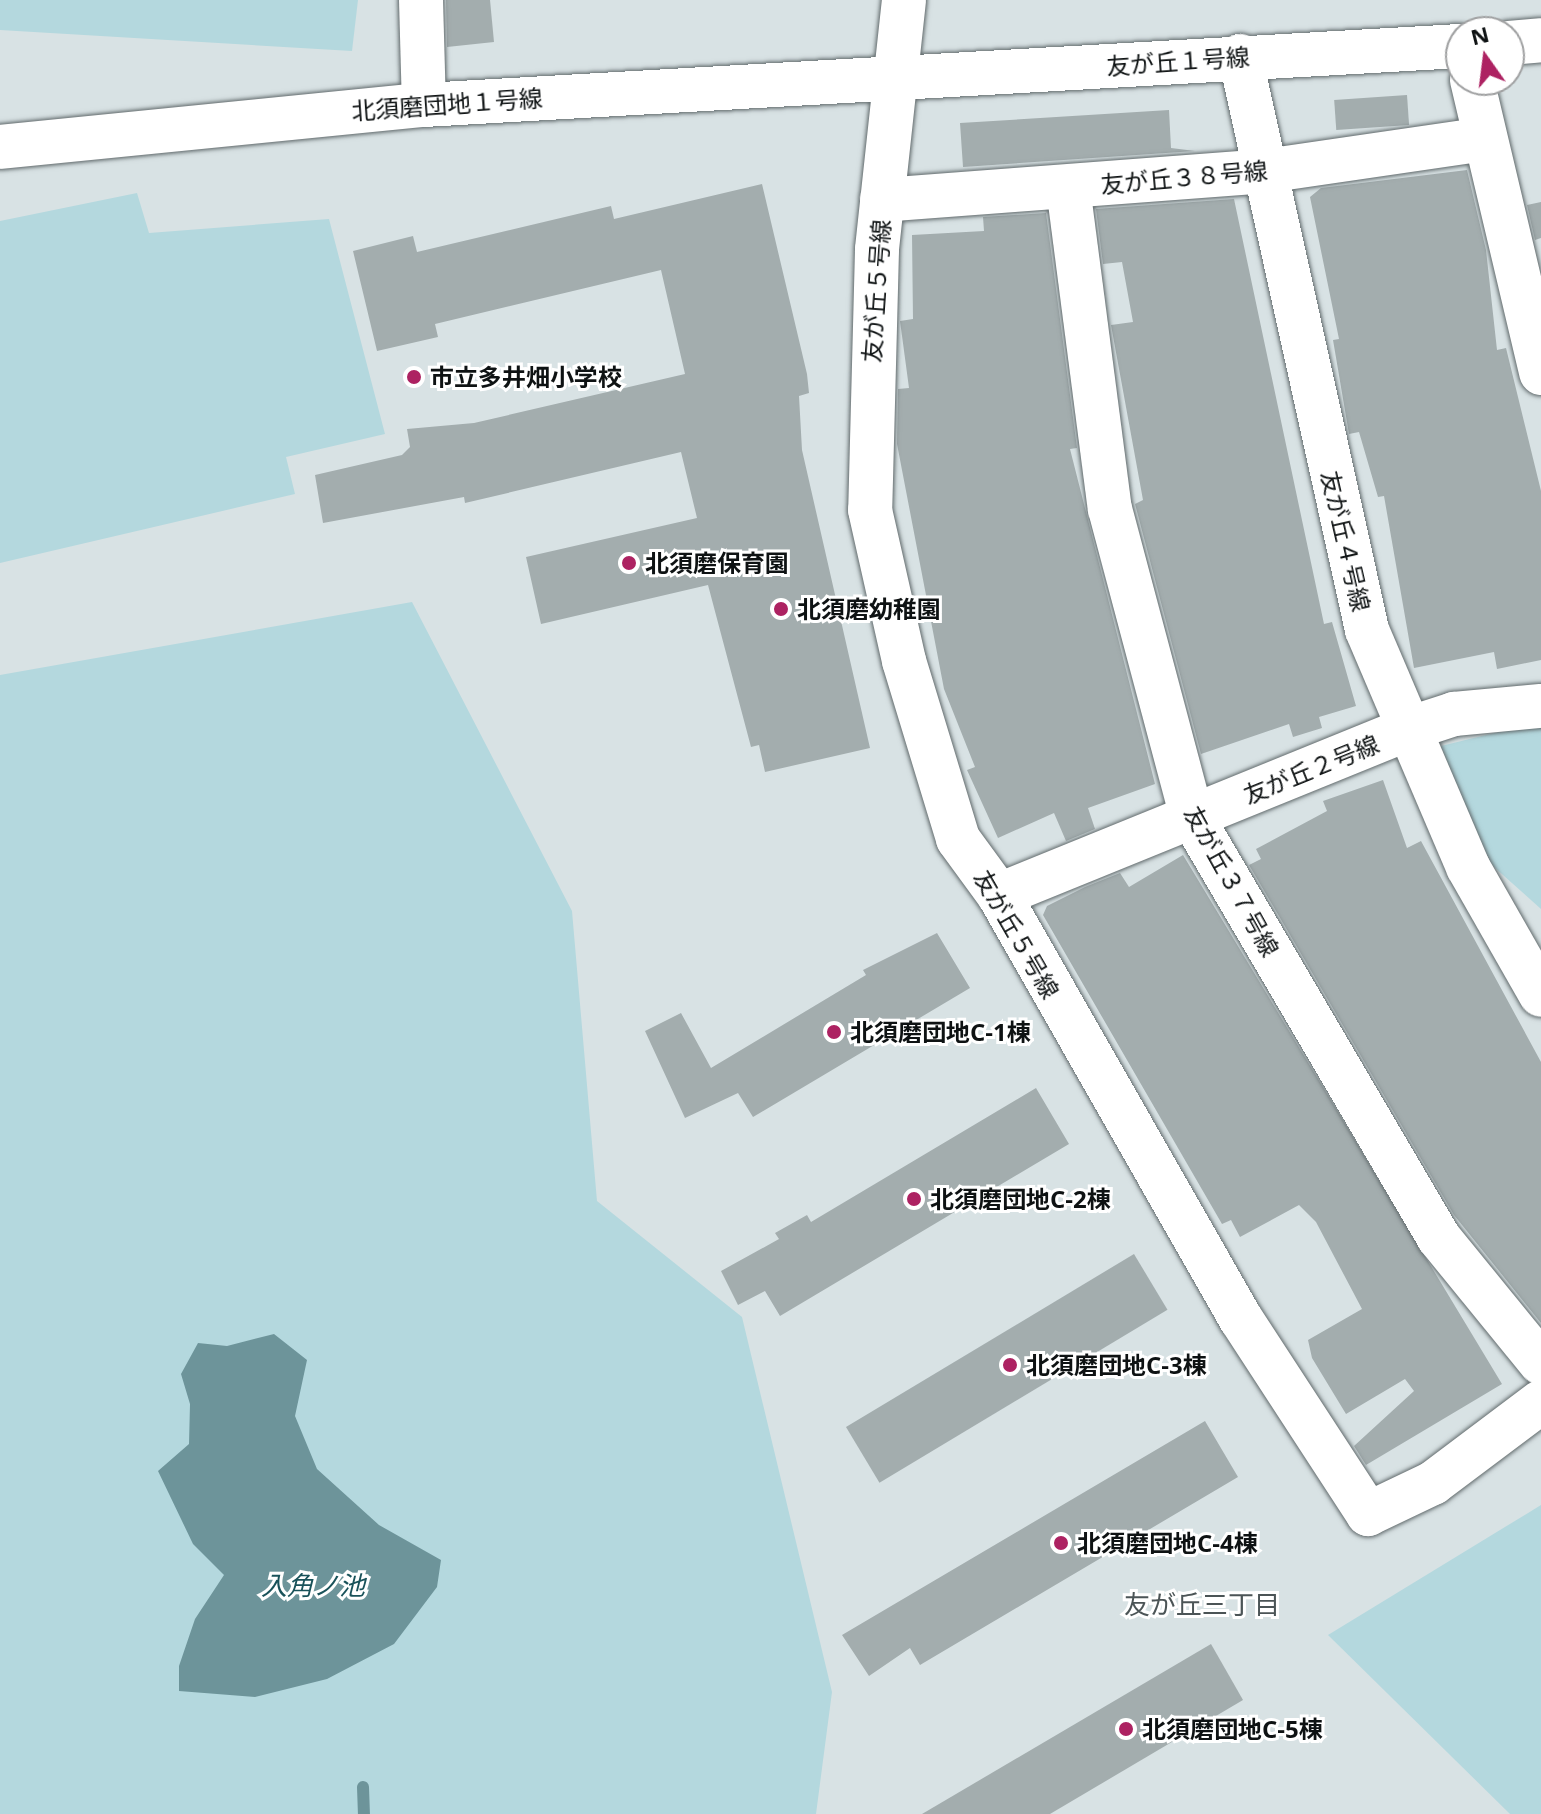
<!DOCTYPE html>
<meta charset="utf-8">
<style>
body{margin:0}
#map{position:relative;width:1541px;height:1814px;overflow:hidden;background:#d8e2e4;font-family:"Open Sans","Noto Sans JP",sans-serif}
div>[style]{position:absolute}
.green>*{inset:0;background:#b4d8de}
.water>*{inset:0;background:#6d949a}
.stream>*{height:12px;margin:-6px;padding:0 6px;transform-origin:6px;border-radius:6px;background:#6d949a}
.building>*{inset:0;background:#a3adae;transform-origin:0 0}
.roads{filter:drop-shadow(0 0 2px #616a6c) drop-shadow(0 0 2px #616a6c)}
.minor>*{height:44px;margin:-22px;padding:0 22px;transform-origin:22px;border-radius:22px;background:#fff}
.dots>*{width:22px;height:22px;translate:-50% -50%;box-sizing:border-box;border:4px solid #fff;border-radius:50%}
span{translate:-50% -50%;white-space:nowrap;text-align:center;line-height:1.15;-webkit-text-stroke:6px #fff;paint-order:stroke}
.street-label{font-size:24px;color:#0e1213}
.poi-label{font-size:24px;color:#0e1213;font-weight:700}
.left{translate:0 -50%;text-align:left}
.water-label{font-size:26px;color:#19525a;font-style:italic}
.neighbourhood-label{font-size:26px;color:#4b5456}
.north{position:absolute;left:1445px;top:16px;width:80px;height:80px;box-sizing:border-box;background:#fff;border:2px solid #9fa0a1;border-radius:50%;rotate:346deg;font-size:22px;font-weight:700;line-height:32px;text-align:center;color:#0e1213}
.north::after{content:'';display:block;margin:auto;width:28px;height:36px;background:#ad2262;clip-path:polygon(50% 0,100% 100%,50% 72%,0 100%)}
</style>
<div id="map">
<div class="green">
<div style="clip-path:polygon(0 0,358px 0,352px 51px,0 30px)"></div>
<div style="clip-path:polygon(137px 193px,149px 233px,329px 219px,385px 434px,286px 457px,295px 494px,0 563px,0 221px)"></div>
<div style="clip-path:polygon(412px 602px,572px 911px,597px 1201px,742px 1317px,832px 1692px,816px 1814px,0 1814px,0 675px)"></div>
<div style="clip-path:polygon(1531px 724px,1541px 726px,1541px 909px,1485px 859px,1441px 746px)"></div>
<div style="clip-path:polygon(1541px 1505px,1541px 1814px,1510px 1814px,1328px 1635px)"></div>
</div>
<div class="water">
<div style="clip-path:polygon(274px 1334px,307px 1360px,295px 1416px,317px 1469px,379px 1525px,441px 1560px,437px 1587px,394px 1644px,327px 1679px,255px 1697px,179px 1691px,179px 1666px,195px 1619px,224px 1575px,193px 1544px,158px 1471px,189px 1444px,190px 1404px,181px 1374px,198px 1343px,227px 1346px)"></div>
</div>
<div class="stream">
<div style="left:363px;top:1787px;width:27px;rotate:88deg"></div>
</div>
<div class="building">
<div style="clip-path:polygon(446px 0,490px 0,494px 42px,447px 47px)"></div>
<div style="left:1407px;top:95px;width:30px;height:73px;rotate:86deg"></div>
<div style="clip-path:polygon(1169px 110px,1171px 148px,1195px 151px,963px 167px,960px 123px)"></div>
<div style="clip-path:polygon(1467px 170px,1486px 250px,1497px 350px,1506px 348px,1541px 491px,1541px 660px,1497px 669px,1494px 652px,1414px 668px,1384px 496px,1378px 497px,1359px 432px,1349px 434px,1333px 340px,1339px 339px,1310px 197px,1321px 188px)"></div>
<div style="clip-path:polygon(762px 184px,807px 374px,809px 393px,799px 396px,802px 450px,870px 748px,765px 772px,759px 745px,751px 747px,708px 585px,541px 624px,526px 557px,697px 518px,681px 452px,465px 503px,464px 497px,323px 523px,315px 475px,402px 455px,410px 447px,407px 429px,474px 423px,685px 374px,661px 270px,435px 324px,438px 337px,377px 351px,353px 251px,413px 236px,417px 252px,611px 206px,614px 219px)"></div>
<div style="clip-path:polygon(1234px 199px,1324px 624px,1332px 622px,1356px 706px,1319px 717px,1322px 728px,1293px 737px,1289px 724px,1201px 754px,1135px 504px,1143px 500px,1111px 325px,1133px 322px,1122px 262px,1103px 264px,1096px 209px)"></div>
<div style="clip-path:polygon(1541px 202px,1541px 238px,1535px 240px,1527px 205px)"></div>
<div style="clip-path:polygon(1046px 213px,1077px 448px,1070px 449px,1155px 784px,1088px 808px,1095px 829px,1066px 841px,1054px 813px,998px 838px,967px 770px,975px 767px,944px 689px,897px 444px,898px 389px,909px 388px,900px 321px,913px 319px,912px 235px,984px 231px,983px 217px)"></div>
<div style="clip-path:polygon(1383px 780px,1407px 848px,1421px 841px,1541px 1062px,1541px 1323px,1454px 1215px,1249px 865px,1261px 859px,1256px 849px,1327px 811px,1323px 801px)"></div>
<div style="clip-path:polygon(1183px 855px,1502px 1384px,1366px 1465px,1354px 1446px,1414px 1391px,1405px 1379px,1346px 1414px,1312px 1358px,1308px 1340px,1362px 1309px,1316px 1222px,1299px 1205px,1240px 1237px,1231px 1220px,1222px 1224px,1043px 915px,1047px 906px,1085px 887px,1120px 873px,1129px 887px)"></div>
<div style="clip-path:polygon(937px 933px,970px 988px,753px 1117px,738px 1093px,685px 1118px,645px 1031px,681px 1013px,711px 1068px,866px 975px,863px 970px)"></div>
<div style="clip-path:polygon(1036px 1088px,1069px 1144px,780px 1316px,765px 1291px,738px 1305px,721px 1271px,779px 1239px,775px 1233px,807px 1215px,811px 1222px)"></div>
<div style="left:1134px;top:1254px;width:65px;height:336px;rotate:59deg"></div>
<div style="clip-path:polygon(1205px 1421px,1238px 1477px,920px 1665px,910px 1648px,869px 1676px,842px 1635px)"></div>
<div style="clip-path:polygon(1211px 1644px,1243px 1700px,1050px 1814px,922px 1814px)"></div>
</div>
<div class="roads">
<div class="minor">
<div style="left:421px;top:0;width:105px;rotate:88.4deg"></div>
<div style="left:904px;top:0;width:251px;rotate:96.2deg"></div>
<div style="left:877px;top:250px;width:260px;rotate:91.5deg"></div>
<div style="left:870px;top:510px;width:155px;rotate:77.3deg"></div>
<div style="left:904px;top:661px;width:186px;rotate:73.1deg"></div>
<div style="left:958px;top:839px;width:69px;rotate:53.8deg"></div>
<div style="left:999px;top:895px;width:488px;rotate:60.3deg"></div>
<div style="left:1241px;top:1319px;width:233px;rotate:56.9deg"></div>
<div style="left:1368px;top:1514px;width:72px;rotate:-25.5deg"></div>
<div style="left:1433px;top:1483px;width:135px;rotate:-36.9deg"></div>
<div style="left:1509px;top:43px;width:32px;rotate:-5deg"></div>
<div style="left:1240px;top:56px;width:588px;rotate:77.52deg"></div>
<div style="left:1367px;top:630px;width:258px;rotate:66.9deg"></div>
<div style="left:1468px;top:867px;width:147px;rotate:60.3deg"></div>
<div style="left:1472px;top:80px;width:301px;rotate:76.7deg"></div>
<div style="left:0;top:147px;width:426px;rotate:-5.7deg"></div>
<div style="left:424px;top:105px;width:1039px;rotate:-3.26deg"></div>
<div style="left:1068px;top:187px;width:325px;rotate:82.6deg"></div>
<div style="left:1110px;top:509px;width:319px;rotate:75.1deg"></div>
<div style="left:1192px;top:817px;width:488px;rotate:59.6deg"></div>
<div style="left:1439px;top:1238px;width:161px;rotate:50.8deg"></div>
<div style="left:882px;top:200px;width:384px;rotate:-4.3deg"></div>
<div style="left:1265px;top:171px;width:221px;rotate:-8.3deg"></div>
<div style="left:999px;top:895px;width:438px;rotate:-22.1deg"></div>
<div style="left:1405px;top:730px;width:52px;rotate:-18.1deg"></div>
<div style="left:1454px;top:714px;width:87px;rotate:-5.3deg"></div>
</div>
</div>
<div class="dots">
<div style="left:414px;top:377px;background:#ad2262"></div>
<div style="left:629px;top:563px;background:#ad2262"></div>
<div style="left:781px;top:609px;background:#ad2262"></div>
<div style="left:834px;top:1032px;background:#ad2262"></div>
<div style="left:914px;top:1199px;background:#ad2262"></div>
<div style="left:1010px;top:1365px;background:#ad2262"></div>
<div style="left:1061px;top:1543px;background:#ad2262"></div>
<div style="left:1126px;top:1729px;background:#ad2262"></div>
</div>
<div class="street-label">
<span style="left:1178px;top:61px;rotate:-4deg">友が丘１号線</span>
<span style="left:447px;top:104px;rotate:-4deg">北須磨団地１号線</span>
<span style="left:1184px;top:177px;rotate:-5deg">友が丘３８号線</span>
<span style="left:876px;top:291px;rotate:-86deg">友が丘５号線</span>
<span style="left:1346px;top:541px;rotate:77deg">友が丘４号線</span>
<span style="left:1311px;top:769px;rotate:-22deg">友が丘２号線</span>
<span style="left:1232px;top:881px;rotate:61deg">友が丘３７号線</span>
<span style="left:1017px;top:934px;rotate:60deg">友が丘５号線</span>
</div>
<div class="poi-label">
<span class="left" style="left:430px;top:377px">市立多井畑小学校</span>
<span class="left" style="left:645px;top:563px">北須磨保育園</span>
<span class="left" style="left:797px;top:609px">北須磨幼稚園</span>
<span class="left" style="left:850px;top:1032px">北須磨団地C-1棟</span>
<span class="left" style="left:930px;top:1199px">北須磨団地C-2棟</span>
<span class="left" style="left:1026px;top:1365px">北須磨団地C-3棟</span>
<span class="left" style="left:1077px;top:1543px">北須磨団地C-4棟</span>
<span class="left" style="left:1142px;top:1729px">北須磨団地C-5棟</span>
</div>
<div class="water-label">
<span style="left:313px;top:1586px">入角ノ池</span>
</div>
<div class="neighbourhood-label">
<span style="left:1202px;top:1605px">友が丘三丁目</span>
</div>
<div class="north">N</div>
</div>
